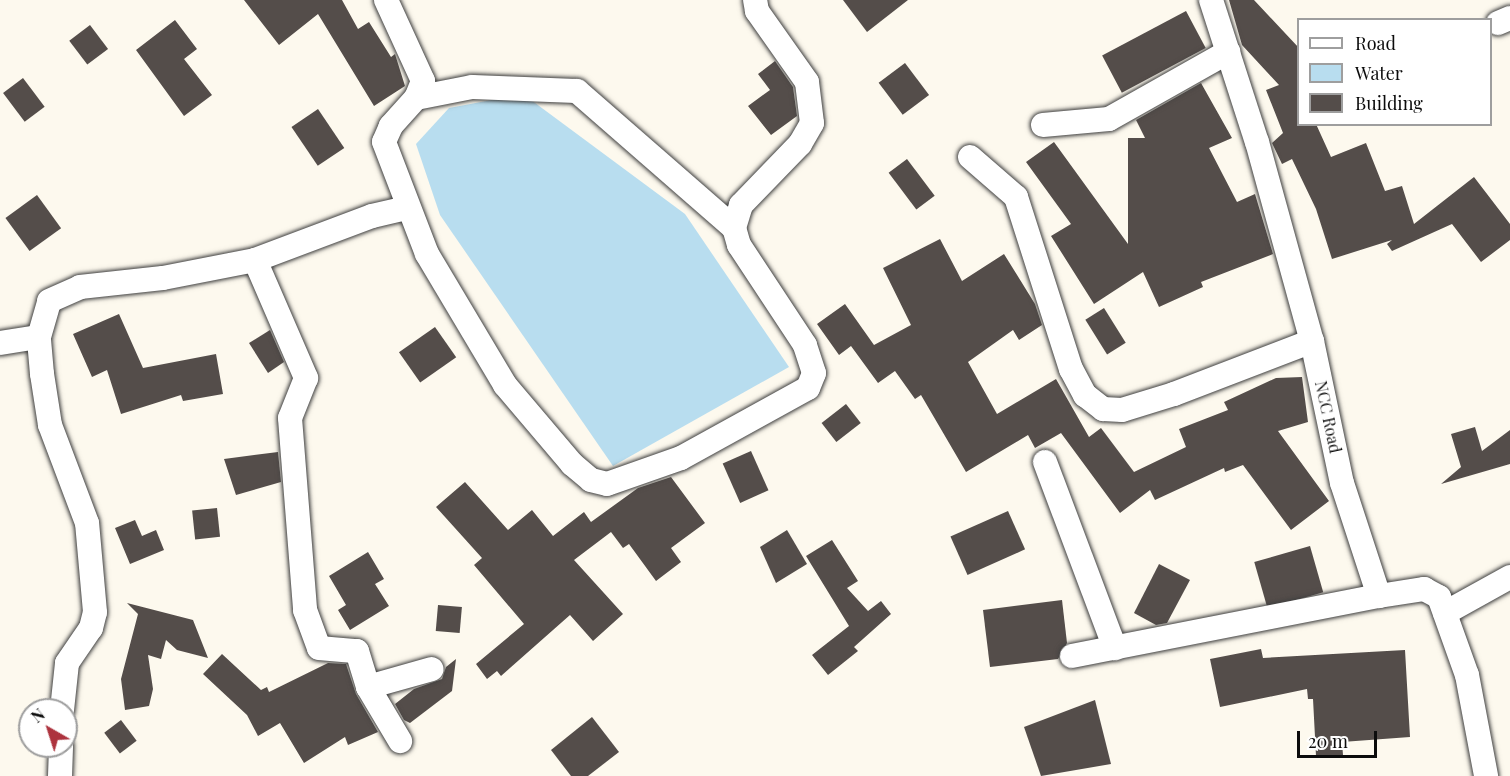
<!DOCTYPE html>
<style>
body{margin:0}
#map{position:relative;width:1510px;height:776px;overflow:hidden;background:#fdf9ee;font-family:"Playfair Display",serif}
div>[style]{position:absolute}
.water>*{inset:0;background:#b8ddef}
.building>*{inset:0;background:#544d4a;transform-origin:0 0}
.roads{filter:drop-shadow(0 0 2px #3f3f3f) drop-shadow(0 0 2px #3f3f3f)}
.minor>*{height:24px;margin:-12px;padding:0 12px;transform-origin:12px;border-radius:12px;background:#fff}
span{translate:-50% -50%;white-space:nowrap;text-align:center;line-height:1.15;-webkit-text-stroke:6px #fff;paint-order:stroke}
.street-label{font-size:16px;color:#0c0c0c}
.legend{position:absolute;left:1297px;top:18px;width:195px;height:108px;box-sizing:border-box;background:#fff;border:2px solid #9e9e9e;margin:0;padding:8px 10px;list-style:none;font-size:18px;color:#0c0c0c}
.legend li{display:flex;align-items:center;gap:12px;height:30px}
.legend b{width:30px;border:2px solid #9e9e9e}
.north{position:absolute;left:18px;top:698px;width:60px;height:60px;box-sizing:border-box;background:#fff;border:2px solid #9e9e9e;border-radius:50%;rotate:321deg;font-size:16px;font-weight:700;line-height:24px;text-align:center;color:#0c0c0c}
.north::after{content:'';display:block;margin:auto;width:21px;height:27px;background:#ad333e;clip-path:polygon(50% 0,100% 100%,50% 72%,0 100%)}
.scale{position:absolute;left:1297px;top:731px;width:80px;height:27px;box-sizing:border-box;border:3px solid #0c0c0c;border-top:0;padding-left:8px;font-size:18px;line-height:21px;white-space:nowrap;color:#0c0c0c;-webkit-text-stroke:4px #fff;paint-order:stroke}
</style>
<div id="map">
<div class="water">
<div style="clip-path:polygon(523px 94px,685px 214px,789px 367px,613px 466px,440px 215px,416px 144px,449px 108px)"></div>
</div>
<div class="building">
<div style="clip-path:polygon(244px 0,342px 0,358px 29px,369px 22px,391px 57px,395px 54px,405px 86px,374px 106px,318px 14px,279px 45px)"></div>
<div style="clip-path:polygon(843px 0,908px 0,867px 32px)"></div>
<div style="clip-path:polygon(1229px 0,1254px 0,1299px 48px,1299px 124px,1316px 124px,1331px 157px,1366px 143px,1385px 191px,1402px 186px,1414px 224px,1474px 177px,1510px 224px,1510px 240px,1481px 262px,1452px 224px,1392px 251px,1387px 244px,1392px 240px,1332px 259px,1316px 209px,1292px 159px,1282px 164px,1272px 143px,1283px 133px,1266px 90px,1279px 85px,1242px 45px)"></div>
<div style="left:1186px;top:11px;width:42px;height:95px;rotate:62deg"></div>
<div style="clip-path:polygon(175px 20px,197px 49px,184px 59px,212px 95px,184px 116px,136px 50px)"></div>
<div style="left:90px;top:25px;width:30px;height:26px;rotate:53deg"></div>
<div style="clip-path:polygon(775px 61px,793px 87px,797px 116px,771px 135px,748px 106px,770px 90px,758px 74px)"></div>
<div style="left:905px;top:63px;width:40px;height:33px;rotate:53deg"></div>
<div style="left:23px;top:78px;width:36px;height:25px;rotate:53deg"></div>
<div style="clip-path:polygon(1201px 83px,1232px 138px,1209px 148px,1237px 202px,1255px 194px,1273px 254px,1201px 282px,1203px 287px,1159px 307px,1143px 272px,1094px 304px,1051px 236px,1071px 224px,1026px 162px,1054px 142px,1128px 244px,1128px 138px,1145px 138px,1136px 120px)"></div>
<div style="left:318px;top:109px;width:47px;height:32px;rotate:56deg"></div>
<div style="left:907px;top:159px;width:46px;height:23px;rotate:53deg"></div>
<div style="left:37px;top:195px;width:41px;height:39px;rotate:54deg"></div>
<div style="clip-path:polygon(940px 239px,962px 281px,1004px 254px,1035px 304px,1042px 325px,1019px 340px,1013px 330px,968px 362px,997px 414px,1056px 379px,1089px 437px,1101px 428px,1134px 472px,1186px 447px,1179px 429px,1228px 410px,1224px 402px,1276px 378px,1302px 377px,1308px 422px,1278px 431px,1329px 501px,1291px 530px,1243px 465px,1225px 472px,1224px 468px,1155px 500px,1150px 490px,1120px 513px,1061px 433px,1035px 448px,1028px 435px,966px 472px,921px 395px,915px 399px,895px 371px,878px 383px,851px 346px,839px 355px,817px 324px,845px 304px,874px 345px,911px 325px,883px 268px)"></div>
<div style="left:1104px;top:308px;width:41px;height:22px;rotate:58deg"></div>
<div style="clip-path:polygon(119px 314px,143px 368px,216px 354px,223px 394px,183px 401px,181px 395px,121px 414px,107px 370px,92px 377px,73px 334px)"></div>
<div style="left:435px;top:327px;width:37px;height:44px;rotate:55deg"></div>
<div style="clip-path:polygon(270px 330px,284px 362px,268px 373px,249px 343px)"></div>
<div style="left:846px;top:404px;width:24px;height:31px;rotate:52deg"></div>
<div style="clip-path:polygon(1475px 427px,1482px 451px,1510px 430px,1510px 464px,1441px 484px,1461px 467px,1451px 434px)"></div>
<div style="left:751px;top:451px;width:43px;height:31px;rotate:66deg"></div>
<div style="clip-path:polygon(278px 452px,281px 482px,236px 495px,224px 459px)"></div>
<div style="clip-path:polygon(671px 477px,705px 523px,671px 548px,681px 562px,656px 581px,629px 544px,623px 548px,611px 532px,574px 560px,623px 614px,593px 641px,570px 615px,501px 676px,497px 671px,487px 679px,476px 664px,524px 624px,474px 565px,482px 558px,436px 507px,465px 482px,508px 530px,532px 510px,553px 536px,584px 512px,591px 522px,638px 488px)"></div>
<div style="left:217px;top:508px;width:29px;height:25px;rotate:84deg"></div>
<div style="left:1008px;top:511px;width:42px;height:63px;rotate:66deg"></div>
<div style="clip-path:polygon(135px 520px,142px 536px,156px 530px,164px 550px,130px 564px,115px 528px)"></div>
<div style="clip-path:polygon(787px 530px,807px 564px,776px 583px,760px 547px)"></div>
<div style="clip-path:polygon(832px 540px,858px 581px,847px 588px,868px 611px,881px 601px,891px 614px,854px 647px,858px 651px,828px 675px,812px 655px,849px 626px,806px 556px)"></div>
<div style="left:1310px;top:546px;width:48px;height:58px;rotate:74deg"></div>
<div style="clip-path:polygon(368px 552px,384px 579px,375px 584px,389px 606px,350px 630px,338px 610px,346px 605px,329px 576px)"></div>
<div style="clip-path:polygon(1159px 564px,1190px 580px,1167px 623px,1156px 625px,1134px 613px)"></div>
<div style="clip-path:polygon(1062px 600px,1067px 643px,1058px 659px,990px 667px,983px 610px)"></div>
<div style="clip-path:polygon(127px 603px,193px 620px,208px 658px,177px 650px,166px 640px,161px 659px,148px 655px,153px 689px,149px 706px,125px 710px,121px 679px,138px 614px)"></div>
<div style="left:438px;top:605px;width:24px;height:26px;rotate:5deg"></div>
<div style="clip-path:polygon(1261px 649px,1263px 658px,1405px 650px,1410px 737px,1342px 742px,1343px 755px,1316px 756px,1313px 699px,1308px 699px,1307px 689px,1220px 707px,1210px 659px)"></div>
<div style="clip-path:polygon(222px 654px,261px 690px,267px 687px,269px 692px,328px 663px,346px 664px,356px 694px,378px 732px,348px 745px,345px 737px,304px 763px,280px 723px,258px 736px,247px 715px,203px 674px)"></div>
<div style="clip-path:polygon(456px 659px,452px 691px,410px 723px,404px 720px,395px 704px,414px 689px,442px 679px,446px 667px)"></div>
<div style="clip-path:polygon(1095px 700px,1111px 764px,1041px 776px,1024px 727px)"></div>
<div style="clip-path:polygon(592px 717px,619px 752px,588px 776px,571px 776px,551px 750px)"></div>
<div style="left:121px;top:720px;width:26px;height:21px;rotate:53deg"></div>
</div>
<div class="roads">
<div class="minor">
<div style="left:386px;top:0;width:89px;rotate:65.4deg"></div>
<div style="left:423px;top:81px;width:18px;rotate:112deg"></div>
<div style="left:416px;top:98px;width:38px;rotate:132deg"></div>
<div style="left:391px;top:126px;width:17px;rotate:114deg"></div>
<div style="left:384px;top:142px;width:120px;rotate:69deg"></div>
<div style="left:427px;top:254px;width:152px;rotate:59.2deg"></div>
<div style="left:505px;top:385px;width:104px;rotate:49.7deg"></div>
<div style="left:572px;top:464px;width:25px;rotate:40deg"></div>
<div style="left:591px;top:480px;width:16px;rotate:14deg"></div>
<div style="left:607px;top:484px;width:78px;rotate:-19.4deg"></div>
<div style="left:681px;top:458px;width:145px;rotate:-28.9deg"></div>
<div style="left:808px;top:388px;width:16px;rotate:-68deg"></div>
<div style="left:814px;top:373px;width:29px;rotate:-108deg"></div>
<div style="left:805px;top:345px;width:120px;rotate:-123.4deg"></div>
<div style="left:739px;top:245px;width:18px;rotate:-106deg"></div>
<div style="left:734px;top:228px;width:24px;rotate:-73deg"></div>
<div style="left:741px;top:205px;width:85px;rotate:-46deg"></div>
<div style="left:800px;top:144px;width:24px;rotate:-60deg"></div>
<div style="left:812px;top:123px;width:41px;rotate:-97deg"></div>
<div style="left:807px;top:82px;width:87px;rotate:-125.2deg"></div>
<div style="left:757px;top:11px;width:11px;rotate:-100deg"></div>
<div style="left:1211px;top:0;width:149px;rotate:72.1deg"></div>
<div style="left:1257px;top:142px;width:206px;rotate:74.6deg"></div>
<div style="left:1312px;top:341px;width:145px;rotate:78.1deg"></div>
<div style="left:1342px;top:483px;width:119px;rotate:71.9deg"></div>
<div style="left:1379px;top:596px;width:46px;rotate:-8.8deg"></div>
<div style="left:1424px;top:589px;width:17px;rotate:28deg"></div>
<div style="left:1439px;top:597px;width:83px;rotate:70.3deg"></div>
<div style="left:1467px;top:675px;width:103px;rotate:79.3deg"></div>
<div style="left:1498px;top:23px;width:13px;rotate:-23deg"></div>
<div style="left:416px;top:98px;width:57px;rotate:-11.1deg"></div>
<div style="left:472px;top:87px;width:105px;rotate:2.2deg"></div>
<div style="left:577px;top:91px;width:208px;rotate:41.1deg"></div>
<div style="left:1043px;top:125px;width:66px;rotate:-5.2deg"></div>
<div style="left:1109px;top:119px;width:137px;rotate:-29.4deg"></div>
<div style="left:970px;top:157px;width:61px;rotate:41deg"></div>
<div style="left:1016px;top:197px;width:181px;rotate:72.3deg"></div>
<div style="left:1071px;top:369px;width:30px;rotate:62deg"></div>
<div style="left:1085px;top:395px;width:23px;rotate:38deg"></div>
<div style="left:1103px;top:409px;width:19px;rotate:3deg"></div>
<div style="left:1122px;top:410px;width:54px;rotate:-17.1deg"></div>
<div style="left:1174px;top:394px;width:148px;rotate:-21deg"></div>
<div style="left:255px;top:260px;width:129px;rotate:66.6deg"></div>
<div style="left:306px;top:378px;width:43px;rotate:111.8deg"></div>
<div style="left:290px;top:418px;width:193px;rotate:85.5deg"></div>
<div style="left:305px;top:610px;width:40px;rotate:69.8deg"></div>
<div style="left:319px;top:648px;width:38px;rotate:5deg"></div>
<div style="left:357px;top:651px;width:38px;rotate:73deg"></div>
<div style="left:368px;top:687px;width:63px;rotate:59.3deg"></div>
<div style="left:0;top:343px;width:39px;rotate:-9deg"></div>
<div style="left:1045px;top:462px;width:199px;rotate:69.4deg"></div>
<div style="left:1445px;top:613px;width:74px;rotate:-29deg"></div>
<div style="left:1072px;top:656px;width:313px;rotate:-11.1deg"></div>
<div style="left:368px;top:687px;width:66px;rotate:-15.7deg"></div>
<div style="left:62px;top:710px;width:47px;rotate:-83.9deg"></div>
<div style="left:67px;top:663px;width:42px;rotate:-55.6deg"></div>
<div style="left:91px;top:628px;width:16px;rotate:-76deg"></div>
<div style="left:95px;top:612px;width:89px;rotate:-95.1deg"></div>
<div style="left:87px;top:523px;width:105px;rotate:-110.7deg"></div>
<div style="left:50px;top:425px;width:52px;rotate:-98.9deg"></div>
<div style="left:42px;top:374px;width:37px;rotate:-95deg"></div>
<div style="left:39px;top:337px;width:37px;rotate:-74deg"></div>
<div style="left:49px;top:301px;width:34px;rotate:-24deg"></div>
<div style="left:80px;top:287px;width:83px;rotate:-6.2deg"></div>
<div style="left:163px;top:278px;width:94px;rotate:-11.1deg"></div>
<div style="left:255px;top:260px;width:125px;rotate:-20.6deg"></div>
<div style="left:372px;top:216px;width:36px;rotate:-13deg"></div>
<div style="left:60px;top:776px;width:30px;rotate:-88deg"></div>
</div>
</div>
<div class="street-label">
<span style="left:1328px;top:417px;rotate:78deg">NCC Road</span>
</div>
<ul class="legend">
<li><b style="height:8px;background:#fff"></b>Road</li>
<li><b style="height:16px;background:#b8ddef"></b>Water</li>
<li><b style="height:16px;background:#544d4a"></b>Building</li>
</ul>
<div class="north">N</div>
<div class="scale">20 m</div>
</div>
